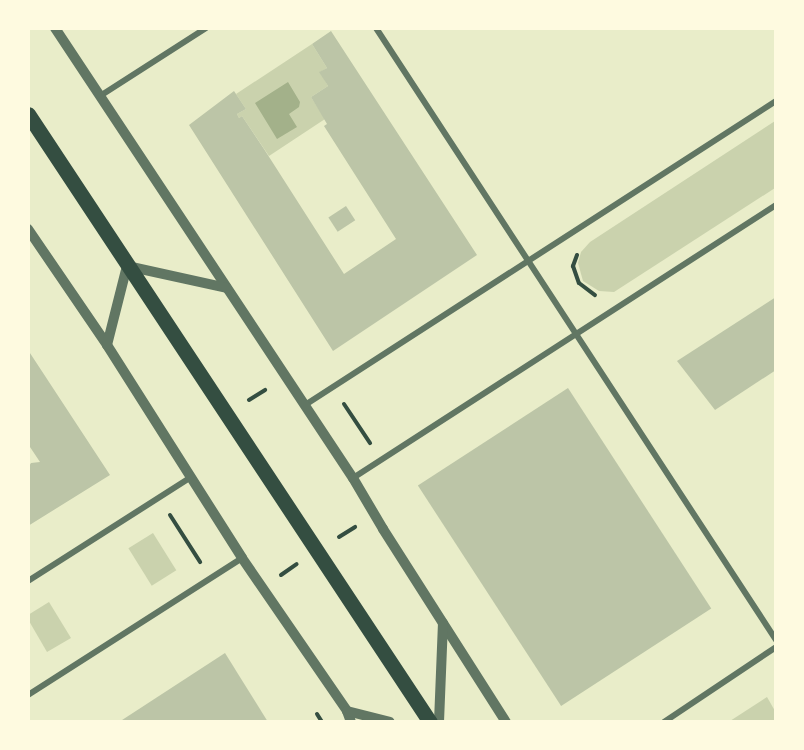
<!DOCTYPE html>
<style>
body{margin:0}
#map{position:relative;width:804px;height:750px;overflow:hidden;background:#e9edc9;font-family:Karla,sans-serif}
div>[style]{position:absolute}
.green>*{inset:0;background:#cad2ad;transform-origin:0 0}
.water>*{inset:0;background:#a3b18a}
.building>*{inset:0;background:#bcc5a7;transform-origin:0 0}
.path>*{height:4px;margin:-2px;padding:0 2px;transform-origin:2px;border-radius:2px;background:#344e41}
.minor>*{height:6px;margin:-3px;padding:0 3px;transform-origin:3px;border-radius:3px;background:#617663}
.tertiary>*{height:10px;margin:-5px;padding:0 5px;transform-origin:5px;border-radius:5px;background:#617663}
.primary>*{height:15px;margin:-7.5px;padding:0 7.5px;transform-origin:7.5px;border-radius:7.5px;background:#344e41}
span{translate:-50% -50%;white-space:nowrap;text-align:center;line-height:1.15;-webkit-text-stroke:4.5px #fefae0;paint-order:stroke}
.frame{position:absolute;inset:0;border:30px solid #fefae0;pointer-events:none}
</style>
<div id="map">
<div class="green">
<div style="clip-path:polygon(312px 44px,327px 68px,320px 72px,328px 86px,311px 97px,325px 119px,269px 156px,242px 116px,239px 118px,237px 114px,246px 109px,236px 94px)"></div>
<div style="clip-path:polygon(775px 121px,775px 188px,614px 292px,599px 291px,583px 281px,578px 263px,581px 252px,590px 242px)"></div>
<div style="left:153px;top:533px;width:44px;height:29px;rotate:58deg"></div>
<div style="clip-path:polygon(49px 602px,71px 638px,47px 652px,29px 621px,28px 615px)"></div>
<div style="clip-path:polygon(767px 697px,775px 711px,775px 721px,730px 721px)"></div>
</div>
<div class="water">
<div style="clip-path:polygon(288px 82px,300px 102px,299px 107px,289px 114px,297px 127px,277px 139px,255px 103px)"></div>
</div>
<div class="building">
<div style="clip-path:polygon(331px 31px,477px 255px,333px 351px,189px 125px,234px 91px,246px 109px,237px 114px,239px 118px,242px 116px,264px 149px,344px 274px,396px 239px,324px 126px,327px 124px,311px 97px,328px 86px,319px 72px,327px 68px,312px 44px)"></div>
<div style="left:346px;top:206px;width:17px;height:21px;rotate:57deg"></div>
<div style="clip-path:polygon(776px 297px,776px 370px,715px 410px,677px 361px)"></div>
<div style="clip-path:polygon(28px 350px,110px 475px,28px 526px,28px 468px,31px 463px,40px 462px,28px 444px)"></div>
<div style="left:568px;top:388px;width:263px;height:179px;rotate:57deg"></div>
<div style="clip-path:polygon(225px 653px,268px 722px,119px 722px)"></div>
</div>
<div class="path">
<div style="left:577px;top:255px;width:12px;rotate:110deg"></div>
<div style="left:573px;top:266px;width:18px;rotate:71deg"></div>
<div style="left:579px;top:283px;width:20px;rotate:37deg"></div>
<div style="left:249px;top:400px;width:19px;rotate:-32deg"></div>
<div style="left:344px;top:404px;width:47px;rotate:56.3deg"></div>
<div style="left:170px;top:515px;width:56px;rotate:57.4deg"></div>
<div style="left:339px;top:537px;width:19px;rotate:-32deg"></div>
<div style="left:281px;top:575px;width:19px;rotate:-35deg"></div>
<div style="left:317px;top:714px;width:9px;rotate:58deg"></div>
</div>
<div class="minor">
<div style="left:376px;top:28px;width:731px;rotate:56.83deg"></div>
<div style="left:100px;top:96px;width:126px;rotate:-32.7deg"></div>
<div style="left:305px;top:405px;width:561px;rotate:-32.84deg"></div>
<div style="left:353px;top:478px;width:503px;rotate:-32.84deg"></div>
<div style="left:28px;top:581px;width:193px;rotate:-32.5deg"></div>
<div style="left:28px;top:695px;width:254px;rotate:-32.6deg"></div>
<div style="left:664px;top:722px;width:135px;rotate:-33.8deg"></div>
</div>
<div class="tertiary">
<div style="left:55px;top:28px;width:540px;rotate:56.49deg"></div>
<div style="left:353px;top:478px;width:59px;rotate:59.5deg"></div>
<div style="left:383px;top:529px;width:229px;rotate:57.5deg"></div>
<div style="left:28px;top:229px;width:140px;rotate:55.7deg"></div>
<div style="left:107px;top:345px;width:252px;rotate:57.6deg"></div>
<div style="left:242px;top:558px;width:186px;rotate:55.5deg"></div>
<div style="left:347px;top:711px;width:12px;rotate:70deg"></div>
<div style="left:107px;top:345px;width:81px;rotate:-75.8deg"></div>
<div style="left:127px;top:266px;width:102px;rotate:12.4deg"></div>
<div style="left:347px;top:711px;width:44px;rotate:14.3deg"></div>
<div style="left:439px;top:722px;width:99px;rotate:-87.7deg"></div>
</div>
<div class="primary">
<div style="left:28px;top:114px;width:729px;rotate:56.53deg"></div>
</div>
<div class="frame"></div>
</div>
